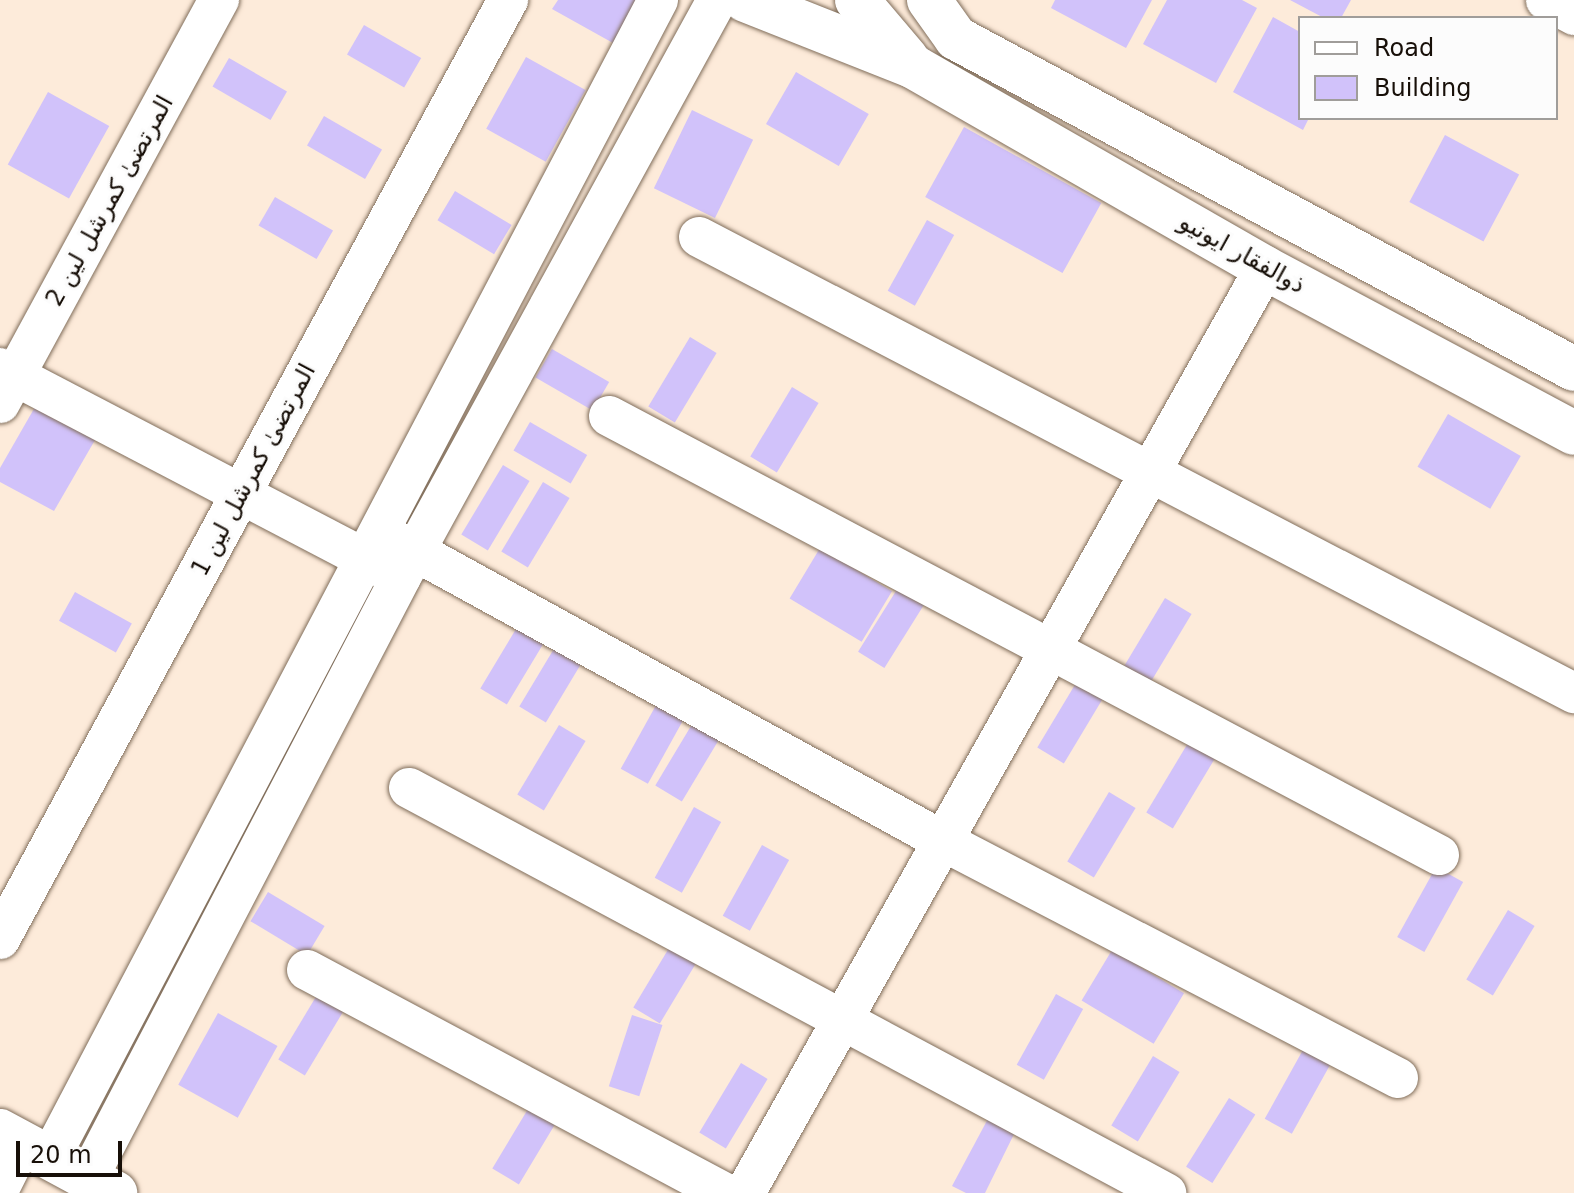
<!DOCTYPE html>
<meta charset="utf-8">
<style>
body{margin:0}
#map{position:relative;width:1574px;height:1193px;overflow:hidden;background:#fdebda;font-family:"DejaVu Sans","Noto Sans Arabic",sans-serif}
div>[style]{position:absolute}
.building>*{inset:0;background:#d1c2fa;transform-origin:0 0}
.roads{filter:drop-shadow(0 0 2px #806d5a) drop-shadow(0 0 2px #806d5a)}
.minor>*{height:40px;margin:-20px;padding:0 20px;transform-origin:20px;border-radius:20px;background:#fff}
.tertiary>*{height:44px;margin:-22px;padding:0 22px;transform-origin:22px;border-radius:22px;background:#fff}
.secondary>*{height:44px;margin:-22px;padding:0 22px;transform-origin:22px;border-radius:22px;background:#fff}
span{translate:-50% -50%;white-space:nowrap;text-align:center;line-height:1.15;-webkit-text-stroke:6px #fcfcfc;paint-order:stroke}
.street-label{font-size:24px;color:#170f08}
.legend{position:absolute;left:1298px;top:16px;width:260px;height:104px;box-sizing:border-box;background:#fcfcfc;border:2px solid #a09d9a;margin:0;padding:10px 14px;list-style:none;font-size:24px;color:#170f08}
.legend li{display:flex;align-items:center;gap:16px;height:40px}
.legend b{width:40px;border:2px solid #a09d9a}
.scale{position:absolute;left:16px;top:1141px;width:106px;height:36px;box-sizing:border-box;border:4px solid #170f08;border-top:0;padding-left:10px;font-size:24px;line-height:28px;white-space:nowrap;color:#170f08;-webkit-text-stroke:6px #fcfcfc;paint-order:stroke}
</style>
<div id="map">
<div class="building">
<div style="clip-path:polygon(558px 0,636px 0,613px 43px,552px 9px)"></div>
<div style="clip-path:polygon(1055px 0,1152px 0,1126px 48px,1051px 8px)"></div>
<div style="clip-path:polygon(1167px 0,1242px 0,1257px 8px,1216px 83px,1143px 44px)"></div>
<div style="clip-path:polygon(1290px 0,1351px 0,1341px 18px,1324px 18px)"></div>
<div style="clip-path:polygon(1273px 17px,1300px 32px,1300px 118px,1309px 118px,1303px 130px,1233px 92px)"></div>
<div style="left:364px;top:25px;width:66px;height:34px;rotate:30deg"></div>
<div style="left:526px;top:57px;width:68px;height:82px;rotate:29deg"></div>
<div style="left:229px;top:58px;width:67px;height:33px;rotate:30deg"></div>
<div style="left:796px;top:72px;width:84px;height:60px;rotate:30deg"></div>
<div style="left:48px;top:92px;width:70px;height:83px;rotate:29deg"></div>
<div style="left:692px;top:110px;width:68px;height:87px;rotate:26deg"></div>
<div style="left:324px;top:116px;width:67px;height:34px;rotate:30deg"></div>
<div style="left:964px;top:127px;width:157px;height:80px;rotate:29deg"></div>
<div style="left:1445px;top:135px;width:84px;height:76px;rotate:28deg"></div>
<div style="left:455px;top:191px;width:66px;height:34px;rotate:31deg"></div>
<div style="left:275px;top:197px;width:67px;height:33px;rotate:30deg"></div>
<div style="left:927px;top:220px;width:31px;height:81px;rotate:29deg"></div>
<div style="left:690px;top:337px;width:31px;height:81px;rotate:31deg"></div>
<div style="left:552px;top:349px;width:66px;height:33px;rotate:30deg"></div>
<div style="left:792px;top:387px;width:31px;height:81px;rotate:31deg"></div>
<div style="clip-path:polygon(35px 407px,95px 440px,54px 511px,0 482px,0 468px)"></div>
<div style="left:1448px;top:414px;width:84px;height:61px;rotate:30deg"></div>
<div style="left:530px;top:422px;width:66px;height:33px;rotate:30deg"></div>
<div style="left:503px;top:465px;width:31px;height:81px;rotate:31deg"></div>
<div style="left:543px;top:482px;width:31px;height:81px;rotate:31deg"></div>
<div style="left:820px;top:548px;width:84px;height:59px;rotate:31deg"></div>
<div style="left:901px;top:583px;width:31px;height:81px;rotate:32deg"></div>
<div style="left:75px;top:592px;width:65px;height:33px;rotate:29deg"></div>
<div style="left:1165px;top:598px;width:31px;height:81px;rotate:31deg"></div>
<div style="left:522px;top:619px;width:31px;height:81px;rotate:31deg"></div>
<div style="left:561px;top:637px;width:31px;height:81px;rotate:31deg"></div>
<div style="left:1079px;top:678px;width:31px;height:81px;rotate:31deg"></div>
<div style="left:660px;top:698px;width:31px;height:81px;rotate:29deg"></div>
<div style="left:697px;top:716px;width:31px;height:81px;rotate:31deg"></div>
<div style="left:559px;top:725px;width:31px;height:81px;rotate:31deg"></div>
<div style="left:1188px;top:743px;width:31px;height:81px;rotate:31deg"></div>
<div style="left:1109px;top:792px;width:31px;height:81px;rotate:31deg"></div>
<div style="left:694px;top:807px;width:31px;height:81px;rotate:29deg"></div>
<div style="left:762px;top:845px;width:31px;height:81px;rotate:29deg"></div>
<div style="left:1436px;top:867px;width:31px;height:80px;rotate:29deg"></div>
<div style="left:268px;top:892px;width:66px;height:34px;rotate:31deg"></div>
<div style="left:1508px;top:910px;width:31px;height:81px;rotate:31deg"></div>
<div style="left:675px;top:938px;width:31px;height:81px;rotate:31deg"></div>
<div style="left:1112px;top:950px;width:84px;height:59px;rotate:31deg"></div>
<div style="left:320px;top:990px;width:31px;height:81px;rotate:31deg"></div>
<div style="left:1056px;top:994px;width:31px;height:81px;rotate:29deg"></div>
<div style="left:218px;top:1013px;width:68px;height:82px;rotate:29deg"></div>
<div style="left:632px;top:1015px;width:32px;height:75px;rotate:18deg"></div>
<div style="left:1304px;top:1048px;width:31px;height:81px;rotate:29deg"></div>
<div style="left:1153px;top:1056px;width:31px;height:81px;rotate:31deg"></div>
<div style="left:741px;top:1063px;width:31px;height:81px;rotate:31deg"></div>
<div style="left:1229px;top:1098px;width:31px;height:81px;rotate:32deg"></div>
<div style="left:534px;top:1099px;width:31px;height:81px;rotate:31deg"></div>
<div style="clip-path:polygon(990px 1115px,1016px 1130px,985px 1193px,966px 1193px,952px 1186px)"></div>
</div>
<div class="roads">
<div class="minor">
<div style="left:1546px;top:0;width:32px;rotate:28deg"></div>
<div style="left:699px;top:237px;width:987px;rotate:27.53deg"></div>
<div style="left:0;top:368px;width:436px;rotate:27.6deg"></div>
<div style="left:0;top:403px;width:459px;rotate:-61.5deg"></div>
<div style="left:609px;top:416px;width:939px;rotate:27.88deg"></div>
<div style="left:393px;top:539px;width:627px;rotate:28.77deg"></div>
<div style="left:943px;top:841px;width:513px;rotate:27.51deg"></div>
<div style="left:409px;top:788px;width:859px;rotate:28.15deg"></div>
<div style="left:0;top:939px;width:1068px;rotate:-61.59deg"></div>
<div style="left:307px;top:970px;width:474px;rotate:28.1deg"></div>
<div style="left:50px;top:1158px;width:1308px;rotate:-62.3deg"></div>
<div style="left:88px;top:1178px;width:678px;rotate:-62.49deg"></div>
<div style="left:401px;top:577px;width:658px;rotate:-61.29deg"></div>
<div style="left:0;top:1187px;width:49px;rotate:-63.4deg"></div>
<div style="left:745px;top:1193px;width:1061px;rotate:-60.66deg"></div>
</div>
<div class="tertiary">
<div style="left:745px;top:0;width:182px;rotate:21.6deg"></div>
<div style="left:914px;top:67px;width:404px;rotate:29.8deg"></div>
<div style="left:1265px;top:268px;width:350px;rotate:28.1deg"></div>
<div style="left:857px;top:0;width:77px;rotate:49.7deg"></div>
<div style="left:929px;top:0;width:47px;rotate:54.6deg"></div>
<div style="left:956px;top:38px;width:701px;rotate:28.17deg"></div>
</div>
<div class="secondary">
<div style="left:0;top:1131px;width:131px;rotate:28.3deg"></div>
</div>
</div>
<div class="street-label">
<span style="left:110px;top:201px;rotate:-61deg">المرتضیٰ کمرشل لین 2</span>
<span style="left:1242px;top:254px;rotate:29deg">ذوالفقار ایونیو</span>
<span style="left:254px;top:470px;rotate:-62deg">المرتضیٰ کمرشل لین 1</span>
</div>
<ul class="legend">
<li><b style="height:10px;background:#fff"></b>Road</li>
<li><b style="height:22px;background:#d1c2fa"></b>Building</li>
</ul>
<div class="scale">20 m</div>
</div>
